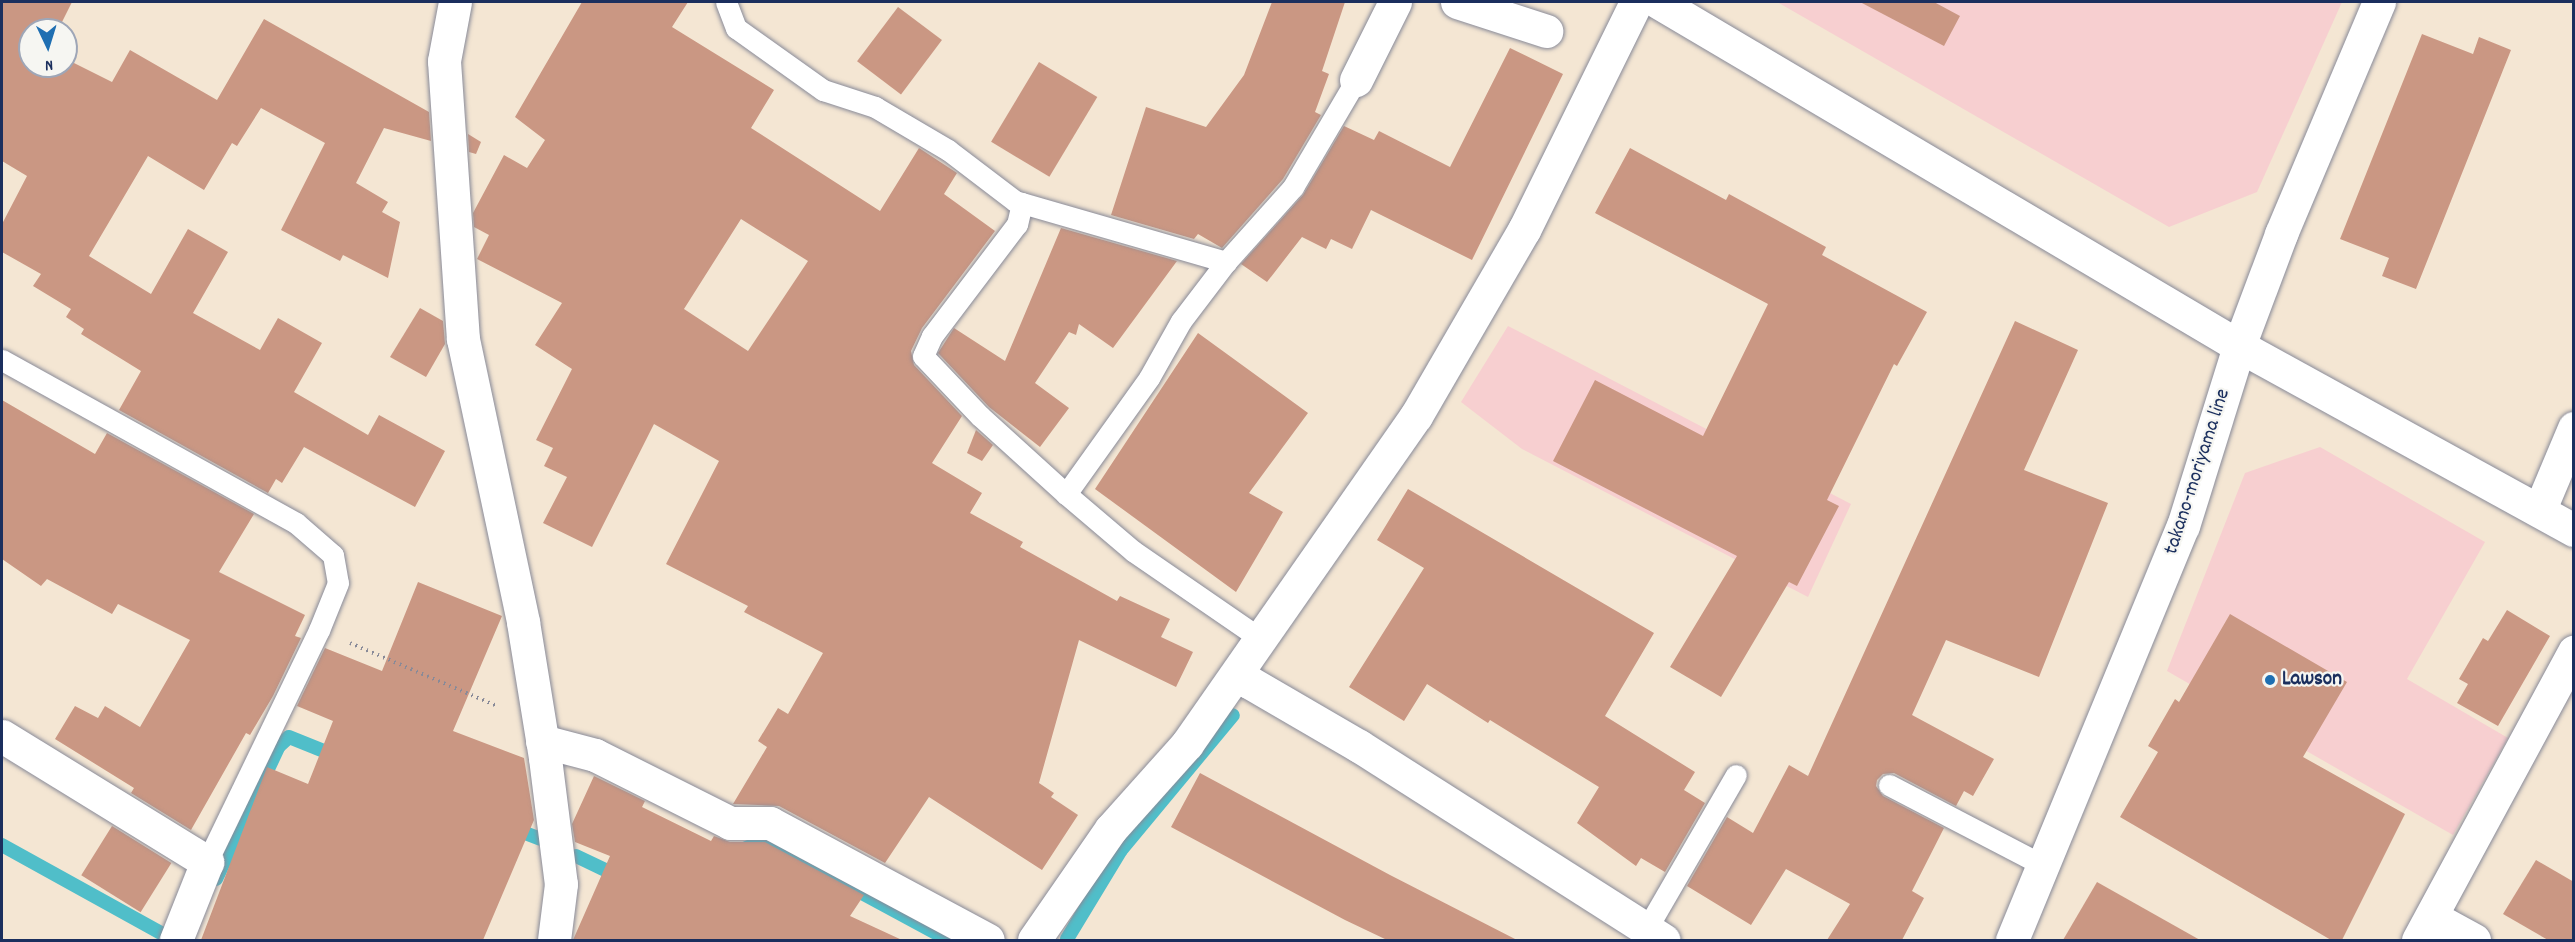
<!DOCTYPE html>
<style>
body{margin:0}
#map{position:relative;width:2575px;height:942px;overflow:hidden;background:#f4e6d3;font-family:Dekko,sans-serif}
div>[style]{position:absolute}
.built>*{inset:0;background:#f7cfd0}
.stream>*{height:14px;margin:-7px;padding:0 7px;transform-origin:7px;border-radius:7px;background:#50bec9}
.building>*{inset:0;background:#ca9783;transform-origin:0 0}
.path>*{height:4px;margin-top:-2px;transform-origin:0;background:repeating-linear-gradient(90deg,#888a98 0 1.5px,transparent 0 6px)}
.roads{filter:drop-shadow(0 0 2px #888a98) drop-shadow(0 0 2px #888a98)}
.lane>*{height:21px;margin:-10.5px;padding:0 10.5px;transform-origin:10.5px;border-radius:10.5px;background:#fff}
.street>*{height:33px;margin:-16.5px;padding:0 16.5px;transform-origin:16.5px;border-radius:16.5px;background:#fff}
.secondary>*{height:33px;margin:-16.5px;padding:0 16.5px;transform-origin:16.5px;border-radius:16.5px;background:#fff}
.dots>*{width:16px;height:16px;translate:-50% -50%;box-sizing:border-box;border:3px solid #f6f6f2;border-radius:50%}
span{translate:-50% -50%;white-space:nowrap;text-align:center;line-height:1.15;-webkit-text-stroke:4.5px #f6f6f2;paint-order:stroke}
.street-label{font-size:21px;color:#1b2f5e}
.poi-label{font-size:21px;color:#1b2f5e;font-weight:700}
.left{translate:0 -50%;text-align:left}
.frame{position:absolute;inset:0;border:3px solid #1b2f5e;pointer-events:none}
.north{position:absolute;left:18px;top:18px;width:60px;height:60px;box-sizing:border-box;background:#f6f6f2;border:2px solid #9ea6b7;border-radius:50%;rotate:176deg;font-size:16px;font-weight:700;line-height:24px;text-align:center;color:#1b2f5e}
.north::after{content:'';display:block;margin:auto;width:21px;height:27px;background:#1f6fb2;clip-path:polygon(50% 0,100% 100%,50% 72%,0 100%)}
</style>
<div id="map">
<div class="built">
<div style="clip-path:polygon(1777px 2px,2342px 2px,2257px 192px,2169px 227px)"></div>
<div style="clip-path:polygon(1508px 326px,1851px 504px,1808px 597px,1522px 449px,1461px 402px)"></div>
<div style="clip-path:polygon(2320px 447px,2485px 542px,2407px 679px,2508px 738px,2453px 835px,2167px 671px,2245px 473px)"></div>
</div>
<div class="stream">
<div style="left:512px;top:828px;width:30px;rotate:21deg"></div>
<div style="left:2px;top:845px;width:182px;rotate:29deg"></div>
<div style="left:742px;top:850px;width:24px;rotate:-24deg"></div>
<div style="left:764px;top:840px;width:210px;rotate:28.4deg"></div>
<div style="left:576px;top:856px;width:49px;rotate:25.5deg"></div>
<div style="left:216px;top:879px;width:147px;rotate:-64.7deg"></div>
<div style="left:279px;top:746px;width:13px;rotate:-42deg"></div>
<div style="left:289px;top:737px;width:51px;rotate:22deg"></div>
<div style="left:1067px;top:939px;width:104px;rotate:-58.8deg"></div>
<div style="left:1121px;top:850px;width:175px;rotate:-50.3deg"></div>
</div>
<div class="building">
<div style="clip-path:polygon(2px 2px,72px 2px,58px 30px,30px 30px,30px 66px,66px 66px,66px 59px,112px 82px,130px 50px,217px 100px,264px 19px,429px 112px,431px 141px,384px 128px,356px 183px,388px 202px,382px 212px,400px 222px,388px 278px,343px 255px,340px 261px,281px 230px,325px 143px,261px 108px,237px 146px,232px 143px,204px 190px,148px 156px,89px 256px,151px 294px,188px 229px,228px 252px,193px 313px,260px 350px,278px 318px,322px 343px,294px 392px,368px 435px,379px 415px,445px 451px,415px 507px,304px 447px,282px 483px,276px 479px,268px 493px,119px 410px,141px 371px,81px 334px,84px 329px,66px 317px,71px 309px,33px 286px,41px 274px,2px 252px,2px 224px,27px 176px,2px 161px)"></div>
<div style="clip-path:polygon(evenodd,582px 2px,688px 2px,672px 27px,774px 90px,751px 128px,880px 211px,919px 148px,957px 173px,944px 194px,995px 231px,922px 328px,911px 351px,914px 365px,962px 416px,932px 463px,982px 493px,970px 513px,1023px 542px,1020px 547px,1117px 601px,1120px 596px,1170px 619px,1161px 637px,1193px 652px,1176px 687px,1079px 640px,1039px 783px,1054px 793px,1051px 797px,1078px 815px,1042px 870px,929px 797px,885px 863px,779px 806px,733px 804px,767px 747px,758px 741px,778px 708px,788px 714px,823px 653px,744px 612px,748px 606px,666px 564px,719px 461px,654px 424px,592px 547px,543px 523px,567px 477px,544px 466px,553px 448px,536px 440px,572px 369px,535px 345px,562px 303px,477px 259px,489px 235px,474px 227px,473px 213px,504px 155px,527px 168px,545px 140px,515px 117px,582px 2px,741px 219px,808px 261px,748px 351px,684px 309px,741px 219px)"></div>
<div style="clip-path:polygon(1272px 2px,1345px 2px,1322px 71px,1329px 74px,1315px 112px,1321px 115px,1283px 179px,1222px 248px,1198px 234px,1194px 239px,1111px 215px,1146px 107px,1206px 127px,1244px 75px)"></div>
<div style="clip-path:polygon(1860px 2px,1934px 2px,1960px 16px,1944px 46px)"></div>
<div style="left:898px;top:7px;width:55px;height:68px;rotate:37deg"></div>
<div style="clip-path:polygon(2422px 34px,2473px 54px,2479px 37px,2511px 50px,2416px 289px,2382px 276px,2389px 258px,2340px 239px)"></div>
<div style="clip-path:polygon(1510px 48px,1563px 74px,1472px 260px,1371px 210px,1352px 249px,1331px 239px,1326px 249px,1302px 237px,1267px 282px,1241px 264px,1303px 195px,1344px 126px,1374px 140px,1379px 131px,1450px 167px)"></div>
<div style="left:1039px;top:62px;width:68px;height:93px;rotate:31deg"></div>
<div style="clip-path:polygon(468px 134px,481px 142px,476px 154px,469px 152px)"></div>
<div style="clip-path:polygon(1630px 148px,1726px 200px,1729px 194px,1826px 247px,1822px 255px,1927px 312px,1897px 366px,1894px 364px,1827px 500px,1839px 506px,1797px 586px,1789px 582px,1721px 697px,1670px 667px,1737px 556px,1553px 461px,1595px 380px,1703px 436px,1768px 304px,1595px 213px)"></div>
<div style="clip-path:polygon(1061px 228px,1177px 261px,1113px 348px,1079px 324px,1076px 335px,1069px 332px,1035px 383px,1069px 408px,1040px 447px,989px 407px,938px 353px,954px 328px,1005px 361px)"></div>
<div style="clip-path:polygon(420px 308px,443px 321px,445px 344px,426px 377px,390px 357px)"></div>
<div style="clip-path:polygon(2015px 321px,2078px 350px,2024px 470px,2108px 503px,2039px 677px,1946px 640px,1912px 715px,1994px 759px,1973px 796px,1964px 791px,1956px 806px,1894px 773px,1883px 774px,1877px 780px,1876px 786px,1883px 796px,1944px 828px,1912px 891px,1924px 898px,1902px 940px,1827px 940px,1850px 904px,1786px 869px,1751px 925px,1687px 886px,1727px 817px,1753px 833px,1789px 765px,1808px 776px)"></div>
<div style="clip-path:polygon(1198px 333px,1308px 413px,1249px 493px,1283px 512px,1236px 592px,1095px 489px)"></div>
<div style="clip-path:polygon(2px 400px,95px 454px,107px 433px,254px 514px,219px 572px,305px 615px,295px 636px,301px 638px,273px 696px,250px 735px,246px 733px,191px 830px,131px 793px,134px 788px,55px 739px,75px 706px,98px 718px,105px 706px,140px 727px,190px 640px,118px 604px,112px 614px,47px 579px,41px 586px,2px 559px)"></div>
<div style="clip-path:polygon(976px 430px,993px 445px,982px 461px,967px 453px)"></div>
<div style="clip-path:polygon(1408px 489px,1654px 633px,1605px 716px,1695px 772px,1684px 790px,1705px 803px,1665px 872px,1641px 858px,1636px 866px,1577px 823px,1599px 787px,1490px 720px,1488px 723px,1427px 684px,1404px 721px,1349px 687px,1424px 568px,1377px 540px)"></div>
<div style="clip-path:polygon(418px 582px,502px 616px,453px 731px,524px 758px,534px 820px,483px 940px,201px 940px,267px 767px,308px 784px,333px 721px,297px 706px,325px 648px,382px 671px)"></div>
<div style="clip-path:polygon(2507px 610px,2550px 636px,2498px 726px,2457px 703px,2468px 684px,2459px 679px,2483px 638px,2488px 641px)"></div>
<div style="clip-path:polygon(2230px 614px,2347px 682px,2303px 757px,2405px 814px,2342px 940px,2331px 940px,2120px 817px,2158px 752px,2148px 746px,2175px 699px,2179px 702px)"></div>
<div style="clip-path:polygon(1200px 773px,1390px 875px,1517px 940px,1387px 940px,1345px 920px,1171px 827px)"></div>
<div style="clip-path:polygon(594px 776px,645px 801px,642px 807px,711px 841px,714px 836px,730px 842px,765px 842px,864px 895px,850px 916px,902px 940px,573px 940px,610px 856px,575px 842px,572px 824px)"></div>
<div style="left:112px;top:826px;width:70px;height:58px;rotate:32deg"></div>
<div style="clip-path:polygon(2536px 860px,2574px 882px,2574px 940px,2548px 940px,2503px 914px)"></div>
<div style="clip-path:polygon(2097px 882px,2200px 940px,2063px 940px)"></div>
</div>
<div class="path">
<div style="left:350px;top:643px;width:158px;rotate:23.2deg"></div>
</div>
<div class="roads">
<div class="lane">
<div style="left:726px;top:2px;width:28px;rotate:69deg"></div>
<div style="left:736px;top:28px;width:107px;rotate:35.5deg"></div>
<div style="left:823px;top:90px;width:55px;rotate:18.1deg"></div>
<div style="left:875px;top:107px;width:85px;rotate:30.5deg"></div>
<div style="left:948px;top:150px;width:84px;rotate:37.3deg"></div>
<div style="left:1015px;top:201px;width:220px;rotate:16.1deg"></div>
<div style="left:1226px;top:262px;width:74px;rotate:127.3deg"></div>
<div style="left:1181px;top:321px;width:65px;rotate:119.3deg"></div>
<div style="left:1149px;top:378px;width:143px;rotate:125.6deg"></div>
<div style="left:1066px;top:494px;width:88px;rotate:40.4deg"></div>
<div style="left:1133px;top:551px;width:155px;rotate:34.5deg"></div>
<div style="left:1022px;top:203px;width:22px;rotate:103deg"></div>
<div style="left:1017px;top:224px;width:141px;rotate:127.2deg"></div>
<div style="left:932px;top:336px;width:22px;rotate:114deg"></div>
<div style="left:923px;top:356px;width:83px;rotate:46.5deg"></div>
<div style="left:980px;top:416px;width:116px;rotate:42.2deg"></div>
<div style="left:1226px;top:262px;width:101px;rotate:-48.2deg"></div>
<div style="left:1293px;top:187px;width:124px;rotate:-59.5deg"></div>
<div style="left:2px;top:360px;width:336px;rotate:29deg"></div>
<div style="left:296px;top:523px;width:49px;rotate:40.9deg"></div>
<div style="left:333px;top:555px;width:28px;rotate:80deg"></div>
<div style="left:338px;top:583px;width:51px;rotate:112deg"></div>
<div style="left:319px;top:630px;width:258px;rotate:115.8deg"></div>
<div style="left:1889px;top:785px;width:174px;rotate:27.5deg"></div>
<div style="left:1646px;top:930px;width:179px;rotate:-59.9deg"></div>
</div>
<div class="street">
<div style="left:455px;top:2px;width:60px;rotate:100.6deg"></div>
<div style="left:444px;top:61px;width:279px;rotate:86.1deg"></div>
<div style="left:463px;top:339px;width:289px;rotate:78deg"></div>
<div style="left:523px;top:622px;width:138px;rotate:80.8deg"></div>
<div style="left:545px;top:758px;width:127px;rotate:82.8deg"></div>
<div style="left:561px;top:884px;width:56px;rotate:97.1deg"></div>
<div style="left:1457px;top:2px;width:94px;rotate:18deg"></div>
<div style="left:1356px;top:80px;width:87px;rotate:-63.4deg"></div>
<div style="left:2540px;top:509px;width:88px;rotate:-67.2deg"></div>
<div style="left:1239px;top:671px;width:15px;rotate:48deg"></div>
<div style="left:1249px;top:682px;width:127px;rotate:30.2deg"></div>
<div style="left:1359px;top:746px;width:361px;rotate:32.5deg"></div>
<div style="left:2px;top:736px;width:241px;rotate:31.6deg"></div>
<div style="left:207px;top:862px;width:84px;rotate:111.7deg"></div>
<div style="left:542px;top:741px;width:55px;rotate:14.8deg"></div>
<div style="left:595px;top:755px;width:151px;rotate:26.7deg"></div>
<div style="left:730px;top:823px;width:40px"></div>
<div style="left:770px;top:823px;width:247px;rotate:28.2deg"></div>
<div style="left:2432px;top:917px;width:48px;rotate:28.7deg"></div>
<div style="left:1034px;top:940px;width:135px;rotate:-55.3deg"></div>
<div style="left:1111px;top:829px;width:114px;rotate:-48.2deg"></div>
<div style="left:1187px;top:744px;width:400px;rotate:-55.1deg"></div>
<div style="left:1416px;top:416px;width:215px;rotate:-59.9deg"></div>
<div style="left:1524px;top:230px;width:254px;rotate:-63.8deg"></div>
<div style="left:2418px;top:940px;width:328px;rotate:-61.6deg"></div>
</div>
<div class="secondary">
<div style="left:1658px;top:2px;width:675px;rotate:30.63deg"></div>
<div style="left:2239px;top:346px;width:382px;rotate:28.8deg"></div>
<div style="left:2012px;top:940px;width:448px;rotate:-67.6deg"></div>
<div style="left:2183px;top:526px;width:189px;rotate:-72.7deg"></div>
<div style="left:2239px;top:346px;width:120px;rotate:-69.4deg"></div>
<div style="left:2281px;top:234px;width:252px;rotate:-67.1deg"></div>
</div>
</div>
<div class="dots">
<div style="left:2270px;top:680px;background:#1f6fb2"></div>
</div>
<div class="street-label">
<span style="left:2198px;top:472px;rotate:-72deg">takano-moriyama line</span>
</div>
<div class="poi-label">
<span class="left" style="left:2282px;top:680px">Lawson</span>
</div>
<div class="frame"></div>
<div class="north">N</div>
</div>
